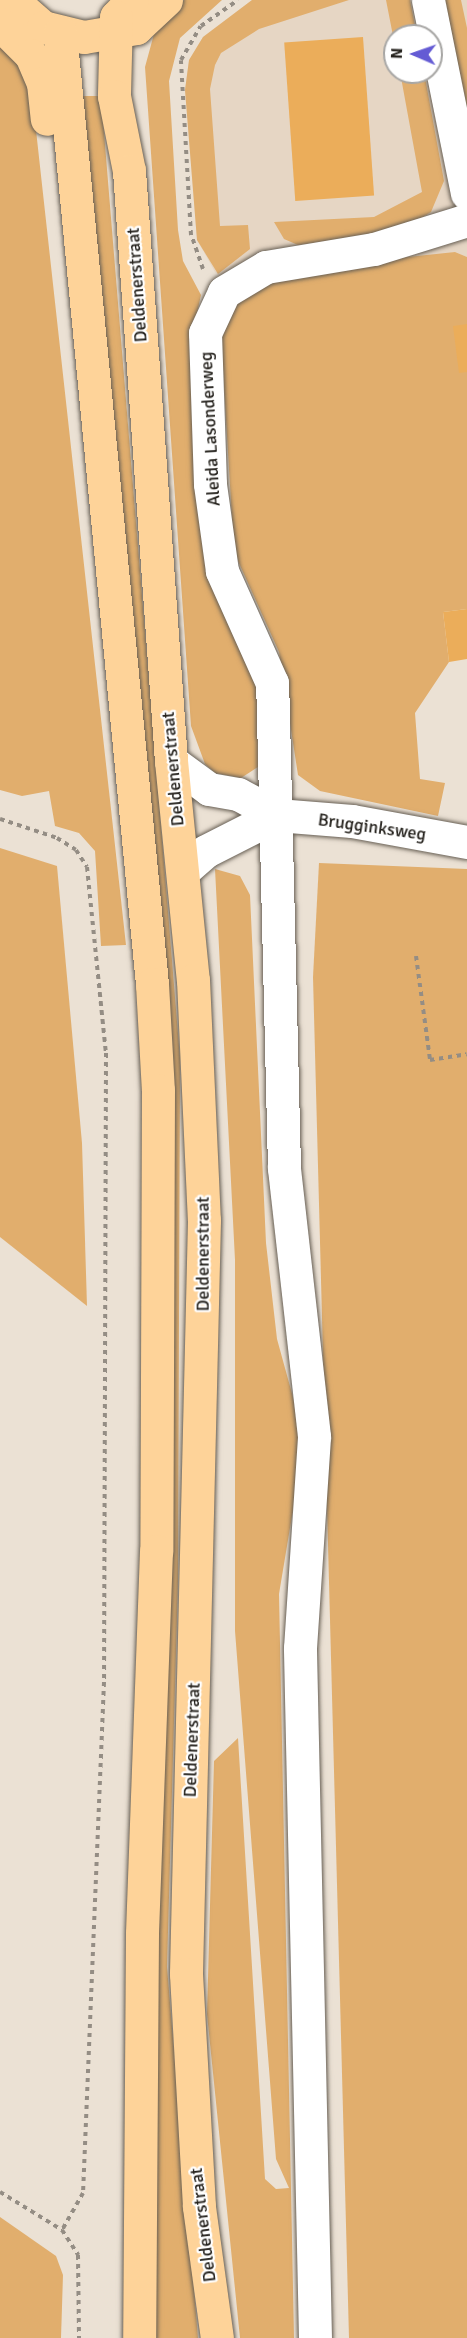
<!DOCTYPE html>
<style>
body{margin:0}
#map{position:relative;width:467px;height:2338px;overflow:hidden;background:#ebe1d4;font-family:Signika,sans-serif}
div>[style]{position:absolute}
.built>*{inset:0;background:#e6d6c4}
.green>*{inset:0;background:#e1ae6d}
.building>*{inset:0;background:#ebad5a;transform-origin:0 0}
.path>*{height:4px;margin-top:-2px;transform-origin:0;background:repeating-linear-gradient(90deg,#948d84 0 4.5px,transparent 0 9px)}
.roads{filter:drop-shadow(0 0 2px #675f54) drop-shadow(0 0 2px #675f54)}
.street>*{height:33px;margin:-16.5px;padding:0 16.5px;transform-origin:16.5px;border-radius:16.5px;background:#fff}
.primary>*{height:33px;margin:-16.5px;padding:0 16.5px;transform-origin:16.5px;border-radius:16.5px;background:#fed399}
span{translate:-50% -50%;white-space:nowrap;text-align:center;line-height:1.15;-webkit-text-stroke:4.5px #fff;paint-order:stroke}
.street-label{font-size:18px;color:#24211c}
.north{position:absolute;left:383px;top:24px;width:60px;height:60px;box-sizing:border-box;background:#fff;border:2px solid #a7a6a4;border-radius:50%;rotate:272deg;font-size:16px;font-weight:700;line-height:24px;text-align:center;color:#24211c}
.north::after{content:'';display:block;margin:auto;width:21px;height:27px;background:#645bd4;clip-path:polygon(50% 0,100% 100%,50% 72%,0 100%)}
</style>
<div id="map">
<div class="built">
<div style="clip-path:polygon(evenodd,252px 0,467px 0,467px 257px,455px 252px,239px 295px,215px 272px,197px 240px,185px 90px,189px 61px,203px 37px,252px 0,395px 36px,431px 36px,431px 72px,395px 72px,395px 36px)"></div>
</div>
<div class="green">
<div style="clip-path:polygon(184px 0,222px 0,180px 38px,169px 81px,178px 230px,183px 261px,201px 295px,192px 336px,257px 678px,258px 767px,241px 778px,215px 773px,205px 764px,191px 726px,145px 67px,154px 34px)"></div>
<div style="clip-path:polygon(252px 0,349px 0,259px 29px,221px 53px,215px 65px,210px 89px,220px 226px,248px 225px,250px 249px,218px 274px,197px 240px,185px 90px,189px 60px,203px 37px)"></div>
<div style="clip-path:polygon(386px 0,410px 0,417px 36px,395px 36px,395px 46px)"></div>
<div style="clip-path:polygon(437px 0,461px 0,467px 28px,467px 153px)"></div>
<div style="clip-path:polygon(0 42px,19px 63px,32px 94px,126px 945px,101px 946px,95px 851px,79px 833px,55px 826px,49px 791px,22px 796px,0 790px)"></div>
<div style="clip-path:polygon(400px 72px,424px 72px,444px 181px,431px 212px,399px 232px,298px 245px,284px 239px,274px 222px,374px 217px,422px 192px)"></div>
<div style="clip-path:polygon(78px 96px,101px 96px,180px 1058px,178px 1581px,167px 1967px,198px 2338px,156px 2338px,154px 2080px,171px 1347px)"></div>
<div style="clip-path:polygon(455px 252px,467px 257px,467px 609px,443px 612px,449px 662px,415px 713px,420px 779px,445px 783px,438px 816px,320px 791px,298px 775px,279px 652px,234px 552px,221px 336px,230px 304px,285px 270px)"></div>
<div style="clip-path:polygon(0 848px,57px 866px,82px 1143px,87px 1306px,0 1237px)"></div>
<div style="clip-path:polygon(319px 863px,467px 869px,467px 2338px,349px 2338px,313px 977px)"></div>
<div style="clip-path:polygon(215px 869px,240px 876px,250px 895px,266px 1243px,277px 1339px,299px 1419px,300px 1468px,279px 1594px,294px 2338px,240px 2338px,207px 2014px,214px 1761px,238px 1738px,265px 2179px,276px 2189px,289px 2188px,276px 2159px,235px 1631px,235px 1260px)"></div>
<div style="clip-path:polygon(0 2217px,56px 2256px,63px 2275px,61px 2338px,0 2338px)"></div>
</div>
<div class="building">
<div style="left:363px;top:37px;width:159px;height:79px;rotate:86deg"></div>
<div style="clip-path:polygon(467px 324px,467px 372px,459px 373px,453px 326px)"></div>
<div style="clip-path:polygon(467px 609px,467px 659px,449px 662px,443px 612px)"></div>
</div>
<div class="path">
<div style="left:203px;top:269px;width:36px;rotate:-109deg"></div>
<div style="left:191px;top:235px;width:175px;rotate:-93.3deg"></div>
<div style="left:181px;top:60px;width:39px;rotate:-60deg"></div>
<div style="left:201px;top:26px;width:45px;rotate:-35.1deg"></div>
<div style="left:0;top:819px;width:60px;rotate:18.4deg"></div>
<div style="left:57px;top:838px;width:22px;rotate:32deg"></div>
<div style="left:76px;top:850px;width:20px;rotate:57deg"></div>
<div style="left:87px;top:867px;width:187px;rotate:84.2deg"></div>
<div style="left:106px;top:1053px;width:629px;rotate:90.18deg"></div>
<div style="left:104px;top:1682px;width:511px;rotate:92.35deg"></div>
<div style="left:83px;top:2193px;width:43px;rotate:119.6deg"></div>
<div style="left:416px;top:956px;width:105px;rotate:82.3deg"></div>
<div style="left:430px;top:1060px;width:37px;rotate:-9deg"></div>
<div style="left:0;top:2192px;width:73px;rotate:31.5deg"></div>
<div style="left:62px;top:2230px;width:30px;rotate:57deg"></div>
<div style="left:78px;top:2255px;width:83px;rotate:89.3deg"></div>
</div>
<div class="roads">
<div class="street">
<div style="left:428px;top:0;width:197px;rotate:78.6deg"></div>
<div style="left:171px;top:761px;width:47px;rotate:36.4deg"></div>
<div style="left:209px;top:789px;width:29px;rotate:10deg"></div>
<div style="left:238px;top:794px;width:44px;rotate:28.3deg"></div>
<div style="left:277px;top:815px;width:75px;rotate:4.6deg"></div>
<div style="left:352px;top:821px;width:117px;rotate:10.3deg"></div>
<div style="left:183px;top:871px;width:30px;rotate:-41deg"></div>
<div style="left:206px;top:851px;width:80px;rotate:-26.9deg"></div>
<div style="left:315px;top:2338px;width:690px;rotate:-91.25deg"></div>
<div style="left:300px;top:1648px;width:212px;rotate:-86.2deg"></div>
<div style="left:314px;top:1436px;width:270px;rotate:-96.4deg"></div>
<div style="left:284px;top:1168px;width:485px;rotate:-91.4deg"></div>
<div style="left:272px;top:683px;width:123px;rotate:-114.1deg"></div>
<div style="left:222px;top:571px;width:88px;rotate:-97.9deg"></div>
<div style="left:210px;top:484px;width:151px;rotate:-91.9deg"></div>
<div style="left:205px;top:333px;width:45px;rotate:-65.1deg"></div>
<div style="left:224px;top:292px;width:49px;rotate:-30.8deg"></div>
<div style="left:266px;top:267px;width:109px;rotate:-9.5deg"></div>
<div style="left:374px;top:249px;width:97px;rotate:-17.3deg"></div>
</div>
<div class="primary">
<div style="left:12px;top:0;width:41px;rotate:41.1deg"></div>
<div style="left:43px;top:27px;width:42px;rotate:13.7deg"></div>
<div style="left:84px;top:37px;width:53px;rotate:-9.8deg"></div>
<div style="left:136px;top:28px;width:41px;rotate:-43deg"></div>
<div style="left:132px;top:0;width:23px;rotate:133deg"></div>
<div style="left:116px;top:17px;width:79px;rotate:91.5deg"></div>
<div style="left:114px;top:96px;width:76px;rotate:78.7deg"></div>
<div style="left:129px;top:171px;width:591px;rotate:85.93deg"></div>
<div style="left:171px;top:761px;width:220px;rotate:84.3deg"></div>
<div style="left:193px;top:980px;width:240px;rotate:87.4deg"></div>
<div style="left:204px;top:1220px;width:754px;rotate:91.37deg"></div>
<div style="left:186px;top:1974px;width:233px;rotate:86.8deg"></div>
<div style="left:199px;top:2207px;width:132px;rotate:82.2deg"></div>
<div style="left:0;top:24px;width:44px;rotate:45deg"></div>
<div style="left:31px;top:55px;width:30px;rotate:67deg"></div>
<div style="left:43px;top:83px;width:36px;rotate:84deg"></div>
<div style="left:60px;top:32px;width:956px;rotate:84.48deg"></div>
<div style="left:152px;top:984px;width:106px;rotate:86.8deg"></div>
<div style="left:158px;top:1090px;width:461px;rotate:90.2deg"></div>
<div style="left:156px;top:1551px;width:383px;rotate:92.1deg"></div>
<div style="left:142px;top:1934px;width:404px;rotate:90.4deg"></div>
</div>
</div>
<div class="street-label">
<span style="left:137px;top:285px;rotate:-94deg">Deldenerstraat</span>
<span style="left:210px;top:429px;rotate:-93deg">Aleida Lasonderweg</span>
<span style="left:173px;top:769px;rotate:-95deg">Deldenerstraat</span>
<span style="left:372px;top:827px;rotate:8deg">Brugginksweg</span>
<span style="left:203px;top:1254px;rotate:-90deg">Deldenerstraat</span>
<span style="left:192px;top:1740px;rotate:-88deg">Deldenerstraat</span>
<span style="left:203px;top:2225px;rotate:-97deg">Deldenerstraat</span>
</div>
<div class="north">N</div>
</div>
